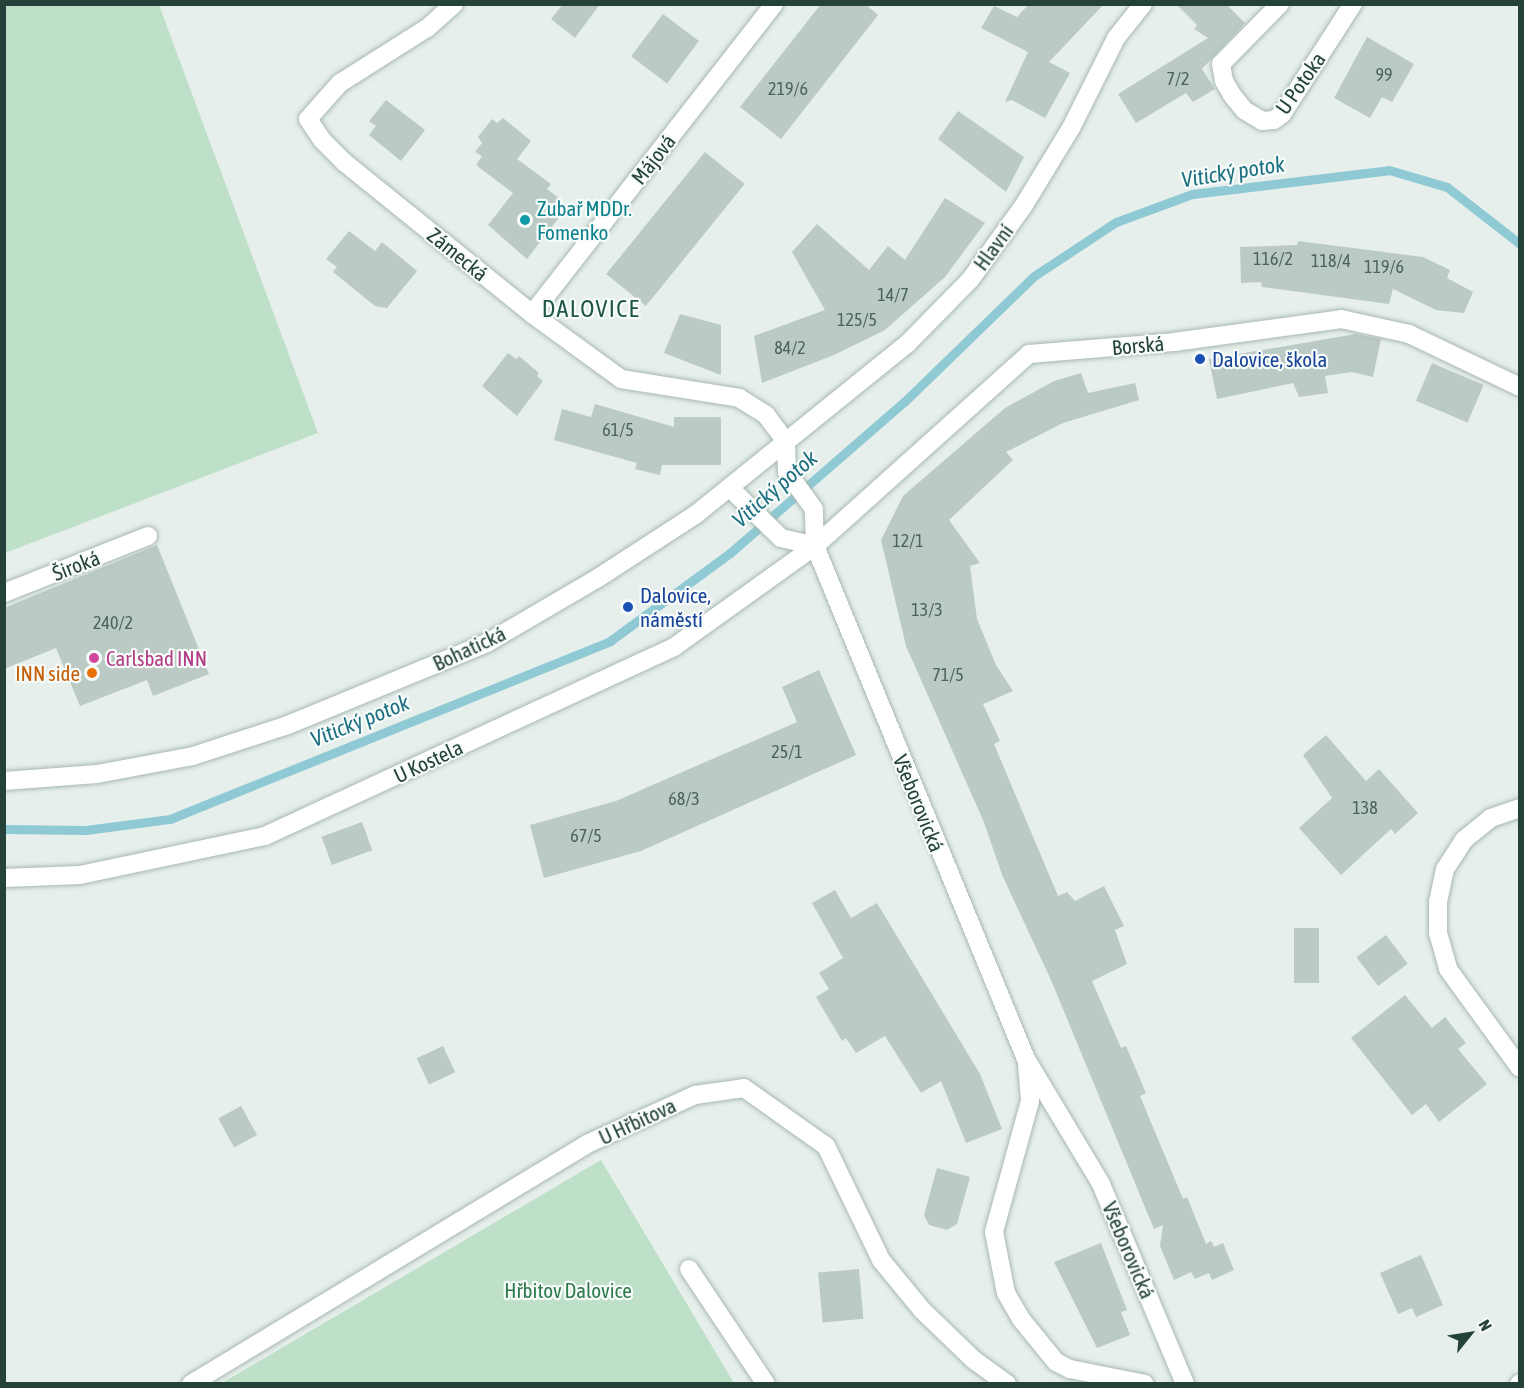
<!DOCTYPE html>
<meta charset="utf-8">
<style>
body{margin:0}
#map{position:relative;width:1524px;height:1388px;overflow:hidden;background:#e6efeb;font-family:"Asap Condensed",sans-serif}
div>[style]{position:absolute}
.green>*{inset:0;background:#bfe0c8}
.stream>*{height:9px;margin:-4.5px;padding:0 4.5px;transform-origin:4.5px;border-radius:4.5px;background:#8ec9d4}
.building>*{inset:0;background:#bbcac4;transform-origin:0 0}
.roads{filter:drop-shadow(0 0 2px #a8b8b2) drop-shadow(0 0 2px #a8b8b2)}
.street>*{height:18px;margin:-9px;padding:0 9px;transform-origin:9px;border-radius:9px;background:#fff}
.secondary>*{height:18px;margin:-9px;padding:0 9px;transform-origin:9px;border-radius:9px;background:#fff}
.dots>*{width:16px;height:16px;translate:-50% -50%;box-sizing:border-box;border:3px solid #f7fbf9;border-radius:50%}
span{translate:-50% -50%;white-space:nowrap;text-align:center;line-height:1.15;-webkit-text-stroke:4.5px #f7fbf9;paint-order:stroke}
.number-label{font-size:18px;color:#4a645c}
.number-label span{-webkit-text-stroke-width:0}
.street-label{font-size:21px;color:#24423a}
.culture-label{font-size:21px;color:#0d838f}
.left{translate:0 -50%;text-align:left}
.transit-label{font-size:21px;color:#164399}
.hotel-label{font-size:21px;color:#b23c85}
.food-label{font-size:21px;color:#c56008}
.right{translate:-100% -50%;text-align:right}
.park-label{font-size:21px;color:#2d7a4b}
.water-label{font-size:22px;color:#1c6f80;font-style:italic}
.quarter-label{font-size:24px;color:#1f5548;letter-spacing:1.5px}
.frame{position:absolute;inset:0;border:6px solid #24423a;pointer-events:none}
.north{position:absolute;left:1440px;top:1304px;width:60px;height:60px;-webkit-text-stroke:4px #f7fbf9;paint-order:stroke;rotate:60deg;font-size:16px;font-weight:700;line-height:24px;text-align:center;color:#24423a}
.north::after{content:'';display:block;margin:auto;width:21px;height:27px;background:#24423a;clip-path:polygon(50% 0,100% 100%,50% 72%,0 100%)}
</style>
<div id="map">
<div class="green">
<div style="clip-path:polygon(5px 4px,159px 5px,318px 433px,5px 553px)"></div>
<div style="clip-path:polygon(601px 1160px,734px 1383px,222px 1383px)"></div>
</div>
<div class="stream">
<div style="left:4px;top:829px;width:82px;rotate:0.7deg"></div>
<div style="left:86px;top:830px;width:85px;rotate:-7.5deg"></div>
<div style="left:170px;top:819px;width:475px;rotate:-22deg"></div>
<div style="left:610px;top:641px;width:149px;rotate:-36.3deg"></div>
<div style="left:730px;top:553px;width:230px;rotate:-41deg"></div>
<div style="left:904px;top:402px;width:181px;rotate:-44.1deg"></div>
<div style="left:1034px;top:276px;width:98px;rotate:-33.4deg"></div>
<div style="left:1116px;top:222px;width:81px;rotate:-20.2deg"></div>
<div style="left:1192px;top:194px;width:198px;rotate:-6.9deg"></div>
<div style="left:1389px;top:170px;width:60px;rotate:16.3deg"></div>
<div style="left:1447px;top:187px;width:93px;rotate:38deg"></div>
</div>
<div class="building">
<div style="clip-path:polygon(563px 4px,600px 4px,575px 38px,551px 19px)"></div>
<div style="clip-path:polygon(821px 4px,865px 4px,878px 15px,781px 139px,740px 107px)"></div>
<div style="clip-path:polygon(1029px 4px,1104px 4px,1049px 62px,1070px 73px,1045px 118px,1012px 100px,1005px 102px,1028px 52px,981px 28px,994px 6px,1017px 17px)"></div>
<div style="clip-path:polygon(1176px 4px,1226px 4px,1245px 23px,1202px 69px,1215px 89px,1193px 102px,1186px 93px,1136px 123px,1118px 94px,1208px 38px,1194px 29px,1197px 25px)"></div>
<div style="left:663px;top:14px;width:45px;height:53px;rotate:37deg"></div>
<div style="clip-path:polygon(1367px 37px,1414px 64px,1392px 102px,1382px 97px,1370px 118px,1334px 98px)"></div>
<div style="clip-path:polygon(386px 100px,425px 130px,401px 161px,369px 135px,376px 126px,369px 121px)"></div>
<div style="clip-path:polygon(958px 111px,1024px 157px,1006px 192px,938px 139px)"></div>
<div style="clip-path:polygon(503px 118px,531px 141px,517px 159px,551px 184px,547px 189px,560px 199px,555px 206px,563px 212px,527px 259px,488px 225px,513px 193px,476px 165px,482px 156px,475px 152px,482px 143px,478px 137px,492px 119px,497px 123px)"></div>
<div style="left:705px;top:152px;width:51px;height:157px;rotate:39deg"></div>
<div style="clip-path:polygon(945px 198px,985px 223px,945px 277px,885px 330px,834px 355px,762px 383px,754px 336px,825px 310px,792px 252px,817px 224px,869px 270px,888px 246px,905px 260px)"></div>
<div style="clip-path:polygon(349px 231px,375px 251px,382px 242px,417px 271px,387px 308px,375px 306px,333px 272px,337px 267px,326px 259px)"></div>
<div style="clip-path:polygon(1298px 241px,1423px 257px,1450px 270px,1447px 278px,1473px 292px,1464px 313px,1436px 310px,1393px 289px,1389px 304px,1262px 287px,1261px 282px,1241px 283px,1240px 247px,1297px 245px)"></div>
<div style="clip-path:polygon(680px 314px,721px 325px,721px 375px,664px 353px)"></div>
<div style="clip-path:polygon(1356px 334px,1381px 339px,1373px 377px,1352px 372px,1325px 376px,1328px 393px,1299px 397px,1293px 383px,1217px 399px,1209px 359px)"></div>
<div style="clip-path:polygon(508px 353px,516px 359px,519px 356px,539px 373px,537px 376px,543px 381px,517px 416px,482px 386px)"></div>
<div style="left:1432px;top:363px;width:56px;height:41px;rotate:23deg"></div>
<div style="clip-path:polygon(1081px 373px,1088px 393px,1135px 383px,1139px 400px,1063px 423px,1006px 452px,1013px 460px,949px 520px,980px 563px,970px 566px,977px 619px,996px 665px,1013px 691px,983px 704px,1000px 741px,994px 744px,1058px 896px,1067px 892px,1075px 901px,1104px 886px,1124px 926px,1115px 930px,1127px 964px,1092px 981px,1121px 1048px,1126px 1046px,1146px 1093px,1140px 1096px,1183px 1199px,1187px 1197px,1206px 1244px,1211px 1241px,1214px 1247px,1223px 1243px,1234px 1270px,1212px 1280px,1209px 1273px,1195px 1279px,1191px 1272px,1174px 1280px,1160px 1246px,1163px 1225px,1154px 1229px,1051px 980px,1003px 877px,983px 820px,906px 646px,881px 540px,903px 496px,1005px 408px,1054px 381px)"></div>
<div style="clip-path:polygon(595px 404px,674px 427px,674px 417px,721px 417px,721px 465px,662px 465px,660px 475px,635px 469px,637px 463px,554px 440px,562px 409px,591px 417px)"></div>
<div style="clip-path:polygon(157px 545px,209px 674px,153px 696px,147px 680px,80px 706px,56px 648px,4px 669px,4px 608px)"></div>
<div style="clip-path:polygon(819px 670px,856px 755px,641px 851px,544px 878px,530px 825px,616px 801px,797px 722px,782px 687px)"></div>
<div style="clip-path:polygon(1326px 735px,1366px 781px,1379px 769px,1418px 813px,1395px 834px,1391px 829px,1341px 875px,1299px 828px,1332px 798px,1303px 755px)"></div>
<div style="left:362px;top:822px;width:30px;height:43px;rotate:70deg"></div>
<div style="clip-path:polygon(835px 890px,851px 918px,877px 903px,980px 1074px,1002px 1129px,966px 1143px,941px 1081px,921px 1093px,885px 1036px,856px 1053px,846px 1038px,842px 1041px,816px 997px,829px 989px,819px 973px,843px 958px,812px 903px)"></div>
<div style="left:1294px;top:928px;width:25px;height:55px"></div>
<div style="left:1386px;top:935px;width:36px;height:37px;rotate:53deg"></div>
<div style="clip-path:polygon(1405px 995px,1432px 1028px,1445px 1017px,1466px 1043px,1458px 1049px,1487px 1084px,1439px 1122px,1426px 1104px,1412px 1115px,1351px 1038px)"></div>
<div style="left:443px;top:1046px;width:29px;height:29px;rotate:65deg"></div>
<div style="left:241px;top:1106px;width:33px;height:26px;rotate:61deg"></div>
<div style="clip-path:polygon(937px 1168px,970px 1177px,957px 1224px,947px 1230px,929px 1225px,924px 1215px)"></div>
<div style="clip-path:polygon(1101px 1243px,1127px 1310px,1121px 1312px,1130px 1335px,1097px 1348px,1054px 1262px)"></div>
<div style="clip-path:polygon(1421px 1255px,1443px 1305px,1416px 1317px,1412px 1308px,1398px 1314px,1380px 1273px)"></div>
<div style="left:859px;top:1269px;width:50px;height:41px;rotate:85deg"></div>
</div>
<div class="roads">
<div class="street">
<div style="left:454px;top:4px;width:36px;rotate:138deg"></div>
<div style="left:427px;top:28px;width:103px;rotate:147.7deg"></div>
<div style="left:340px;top:83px;width:48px;rotate:131.6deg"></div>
<div style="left:308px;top:119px;width:25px;rotate:56deg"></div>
<div style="left:322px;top:140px;width:33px;rotate:45deg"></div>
<div style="left:345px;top:163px;width:240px;rotate:38.9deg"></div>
<div style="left:532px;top:314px;width:110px;rotate:36.1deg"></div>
<div style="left:621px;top:379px;width:120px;rotate:9.1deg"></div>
<div style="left:739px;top:398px;width:32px;rotate:32deg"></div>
<div style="left:766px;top:415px;width:34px;rotate:53deg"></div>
<div style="left:1280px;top:4px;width:84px;rotate:134.5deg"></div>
<div style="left:1221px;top:64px;width:17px;rotate:80deg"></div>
<div style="left:1224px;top:81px;width:16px;rotate:60deg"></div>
<div style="left:1232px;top:95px;width:19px;rotate:51deg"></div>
<div style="left:1244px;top:110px;width:21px;rotate:31deg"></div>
<div style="left:1262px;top:121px;width:12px;rotate:-5deg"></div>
<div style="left:1274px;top:120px;width:10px;rotate:-37deg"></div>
<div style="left:1282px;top:114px;width:131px;rotate:-57.2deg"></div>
<div style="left:532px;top:314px;width:393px;rotate:-52deg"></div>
<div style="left:815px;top:546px;width:555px;rotate:67.64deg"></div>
<div style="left:1026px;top:1059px;width:146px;rotate:59deg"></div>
<div style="left:1101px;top:1184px;width:217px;rotate:67.2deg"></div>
<div style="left:4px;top:593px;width:155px;rotate:-21.6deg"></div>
<div style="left:1520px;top:808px;width:31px;rotate:161deg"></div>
<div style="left:1491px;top:818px;width:35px;rotate:141deg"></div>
<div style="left:1464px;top:840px;width:35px;rotate:123deg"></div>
<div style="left:1445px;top:869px;width:33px;rotate:102deg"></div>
<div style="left:1438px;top:901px;width:32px;rotate:90deg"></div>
<div style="left:1438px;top:933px;width:37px;rotate:74deg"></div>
<div style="left:1448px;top:969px;width:122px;rotate:54deg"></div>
<div style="left:4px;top:878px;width:76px;rotate:-2.3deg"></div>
<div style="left:80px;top:875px;width:189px;rotate:-11.9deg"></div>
<div style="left:265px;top:836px;width:451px;rotate:-24.8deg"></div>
<div style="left:674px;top:647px;width:173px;rotate:-35.6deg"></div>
<div style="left:815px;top:546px;width:288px;rotate:-41.9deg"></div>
<div style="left:1029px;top:354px;width:145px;rotate:-4.7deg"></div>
<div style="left:1174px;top:342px;width:169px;rotate:-7.8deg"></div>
<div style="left:1341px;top:319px;width:70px;rotate:12.4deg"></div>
<div style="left:1409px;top:334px;width:123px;rotate:25.5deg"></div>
<div style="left:1027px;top:1065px;width:36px;rotate:85deg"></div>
<div style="left:1030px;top:1101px;width:136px;rotate:105.4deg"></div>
<div style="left:994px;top:1232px;width:62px;rotate:78.9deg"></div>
<div style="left:1006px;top:1293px;width:30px;rotate:60deg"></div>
<div style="left:1021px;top:1319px;width:55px;rotate:50.9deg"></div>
<div style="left:1056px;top:1362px;width:16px;rotate:27deg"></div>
<div style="left:1070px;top:1369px;width:76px;rotate:11.3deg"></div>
<div style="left:689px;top:1269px;width:138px;rotate:56.2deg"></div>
<div style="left:191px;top:1384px;width:463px;rotate:-31.2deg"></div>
<div style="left:587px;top:1144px;width:119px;rotate:-24.4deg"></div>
<div style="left:695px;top:1095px;width:49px;rotate:-8.1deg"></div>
<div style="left:744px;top:1088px;width:100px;rotate:35.3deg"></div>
<div style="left:826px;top:1146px;width:127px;rotate:64.2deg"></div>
<div style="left:881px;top:1260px;width:65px;rotate:50.6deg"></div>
<div style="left:922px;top:1310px;width:72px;rotate:43.9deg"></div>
<div style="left:974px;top:1360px;width:41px;rotate:36deg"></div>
<div style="left:1519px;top:1384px;width:1px;rotate:-45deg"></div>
</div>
<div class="secondary">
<div style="left:731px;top:489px;width:70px;rotate:44.4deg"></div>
<div style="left:781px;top:538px;width:35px;rotate:13deg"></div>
<div style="left:815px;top:546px;width:37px;rotate:-92deg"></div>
<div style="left:814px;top:509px;width:46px;rotate:-126.1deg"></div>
<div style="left:787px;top:472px;width:30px;rotate:-92deg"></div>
<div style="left:4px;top:781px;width:93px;rotate:-4.3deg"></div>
<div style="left:97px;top:774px;width:98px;rotate:-10.6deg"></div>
<div style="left:193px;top:756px;width:100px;rotate:-18.1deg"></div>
<div style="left:288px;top:725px;width:215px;rotate:-22.4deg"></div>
<div style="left:487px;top:643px;width:129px;rotate:-30.4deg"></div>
<div style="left:598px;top:578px;width:116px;rotate:-33deg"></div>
<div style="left:695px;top:515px;width:274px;rotate:-38.9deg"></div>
<div style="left:908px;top:343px;width:88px;rotate:-45.5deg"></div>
<div style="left:970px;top:280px;width:92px;rotate:-54.2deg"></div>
<div style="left:1024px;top:205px;width:90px;rotate:-58.6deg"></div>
<div style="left:1071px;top:128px;width:101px;rotate:-63.4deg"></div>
<div style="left:1116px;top:38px;width:43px;rotate:-51.5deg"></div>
</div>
</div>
<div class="dots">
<div style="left:525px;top:220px;background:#0f9aa8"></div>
<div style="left:1200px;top:359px;background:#1a4fb4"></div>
<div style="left:628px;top:607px;background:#1a4fb4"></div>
<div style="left:94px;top:658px;background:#d1479c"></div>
<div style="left:92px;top:673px;background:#e8710a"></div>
</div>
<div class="number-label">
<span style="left:1384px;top:75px">99</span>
<span style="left:1178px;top:79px">7/2</span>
<span style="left:788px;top:89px">219/6</span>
<span style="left:1273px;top:259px">116/2</span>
<span style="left:1331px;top:261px">118/4</span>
<span style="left:1384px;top:267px">119/6</span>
<span style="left:893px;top:295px">14/7</span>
<span style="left:857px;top:320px">125/5</span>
<span style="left:790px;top:348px">84/2</span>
<span style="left:618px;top:430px">61/5</span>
<span style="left:908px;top:541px">12/1</span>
<span style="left:927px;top:610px">13/3</span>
<span style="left:113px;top:623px">240/2</span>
<span style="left:948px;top:675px">71/5</span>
<span style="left:787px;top:752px">25/1</span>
<span style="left:684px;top:799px">68/3</span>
<span style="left:1365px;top:808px">138</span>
<span style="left:586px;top:836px">67/5</span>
</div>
<div class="street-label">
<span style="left:1300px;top:83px;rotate:-55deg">U Potoka</span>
<span style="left:653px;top:159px;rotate:-52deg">Májová</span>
<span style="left:993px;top:247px;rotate:-54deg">Hlavní</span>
<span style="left:458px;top:254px;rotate:39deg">Zámecká</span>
<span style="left:1138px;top:345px;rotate:-5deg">Borská</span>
<span style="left:76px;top:565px;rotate:-21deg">Široká</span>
<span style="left:469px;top:648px;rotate:-25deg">Bohatická</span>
<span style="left:428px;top:761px;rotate:-25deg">U Kostela</span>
<span style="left:919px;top:803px;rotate:68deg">Všeborovická</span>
<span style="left:637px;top:1121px;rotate:-25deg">U Hřbitova</span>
<span style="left:1129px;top:1250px;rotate:67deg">Všeborovická</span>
</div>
<div class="culture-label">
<span class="left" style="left:537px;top:220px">Zubař MDDr.<br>Fomenko</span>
</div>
<div class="transit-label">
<span class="left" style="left:1212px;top:359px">Dalovice, škola</span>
<span class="left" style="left:640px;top:607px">Dalovice,<br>náměstí</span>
</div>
<div class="hotel-label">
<span class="left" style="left:106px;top:658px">Carlsbad INN</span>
</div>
<div class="food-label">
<span class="right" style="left:80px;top:673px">INN side</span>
</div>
<div class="park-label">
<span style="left:568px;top:1290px">Hřbitov Dalovice</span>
</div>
<div class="water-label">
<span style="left:1233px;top:172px;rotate:-9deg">Vitický potok</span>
<span style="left:775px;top:489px;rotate:-41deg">Vitický potok</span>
<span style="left:360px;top:721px;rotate:-22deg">Vitický potok</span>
</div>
<div class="quarter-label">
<span style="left:591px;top:309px">DALOVICE</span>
</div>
<div class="frame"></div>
<div class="north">N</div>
</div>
